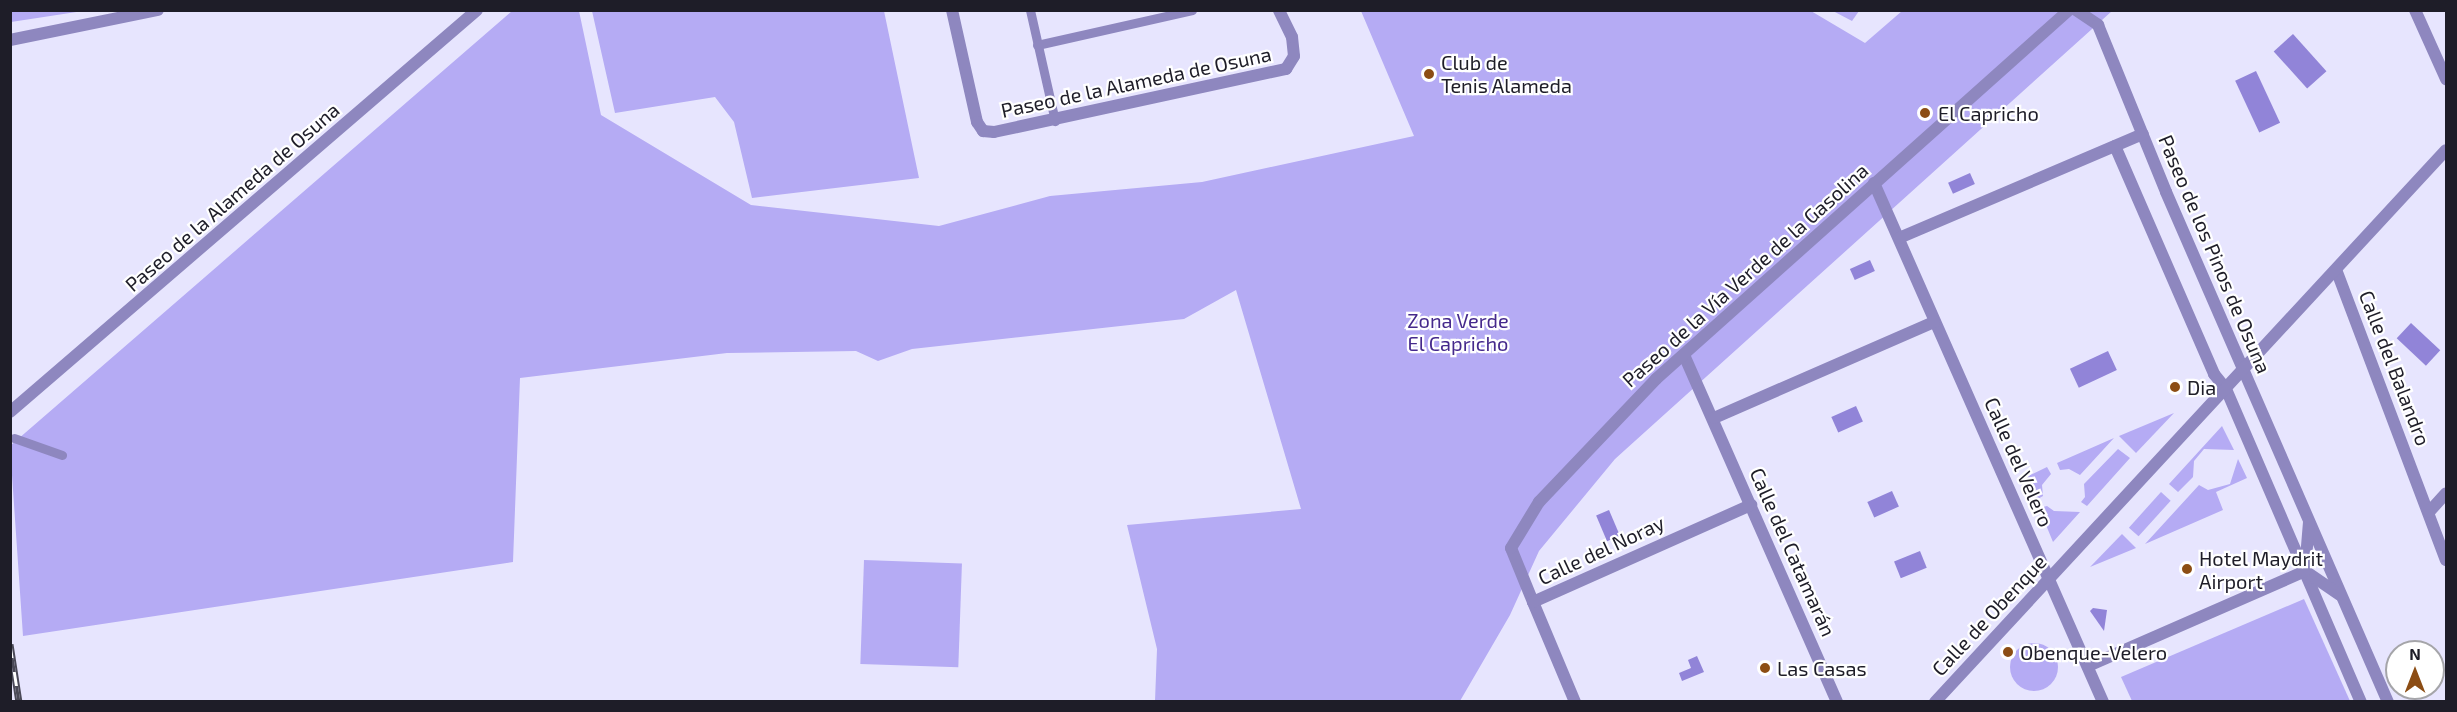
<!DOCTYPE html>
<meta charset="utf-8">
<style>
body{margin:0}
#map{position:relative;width:2457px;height:712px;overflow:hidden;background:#e7e5fe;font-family:"Exo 2",sans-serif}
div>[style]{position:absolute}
.green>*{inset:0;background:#b5abf4;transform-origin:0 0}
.round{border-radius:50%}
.water>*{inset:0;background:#9184d8;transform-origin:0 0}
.pedestrian>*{height:9px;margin:-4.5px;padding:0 4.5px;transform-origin:4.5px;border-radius:4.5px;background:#8e87bf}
.minor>*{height:12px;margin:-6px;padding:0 6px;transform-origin:6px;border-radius:6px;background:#8e87bf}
.rail>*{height:7px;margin-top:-3.5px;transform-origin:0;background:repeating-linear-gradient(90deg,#fff 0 14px,#4a4957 0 28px);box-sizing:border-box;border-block:2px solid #4a4957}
.dots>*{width:16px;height:16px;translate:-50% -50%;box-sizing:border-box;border:3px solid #fff;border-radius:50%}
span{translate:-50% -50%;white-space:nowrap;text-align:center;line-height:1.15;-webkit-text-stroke:4.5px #fff;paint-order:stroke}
.poi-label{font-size:20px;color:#1e1d28}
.left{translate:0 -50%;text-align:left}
.street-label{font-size:20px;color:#1e1d28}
.park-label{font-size:20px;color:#45298c}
.frame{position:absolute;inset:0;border:12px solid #1e1d28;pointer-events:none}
.north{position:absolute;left:2385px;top:640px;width:60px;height:60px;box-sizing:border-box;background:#fff;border:2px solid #a5a5a9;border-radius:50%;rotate:0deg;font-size:16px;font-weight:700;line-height:24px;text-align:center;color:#1e1d28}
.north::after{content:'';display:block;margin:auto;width:21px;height:27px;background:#8c4d14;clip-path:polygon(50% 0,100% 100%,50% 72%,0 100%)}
</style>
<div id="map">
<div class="green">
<div style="clip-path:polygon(11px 10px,83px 10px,83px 11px,11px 22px)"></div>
<div style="clip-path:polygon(512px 11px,579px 11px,601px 115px,751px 205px,939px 226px,1050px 196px,1202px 182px,1414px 136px,1361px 11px,1811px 11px,1865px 43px,1902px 11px,2112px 11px,1615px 459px,1539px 551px,1510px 615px,1460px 701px,1155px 701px,1157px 649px,1127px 525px,1301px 509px,1236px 290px,1184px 319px,912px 349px,878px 361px,856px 351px,727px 353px,520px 378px,513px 562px,23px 636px,10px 446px)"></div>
<div style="clip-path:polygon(592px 11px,884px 11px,919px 178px,752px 198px,734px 122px,715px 97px,615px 113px)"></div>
<div style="clip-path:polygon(1833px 11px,1859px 10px,1859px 11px,1852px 21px)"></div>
<div style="clip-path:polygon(2174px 413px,2136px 453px,2119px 436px)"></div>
<div style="clip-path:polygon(2222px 426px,2234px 450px,2204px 449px,2194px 461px,2193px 477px,2178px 492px,2169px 484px)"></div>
<div style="clip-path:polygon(2114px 438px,2080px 475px,2069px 469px,2060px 470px,2057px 463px)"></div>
<div style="clip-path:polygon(2118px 449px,2130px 458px,2087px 506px,2081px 502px,2085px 497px,2084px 484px)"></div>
<div style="clip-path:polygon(2238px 459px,2247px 478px,2216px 492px,2223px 510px,2145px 544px,2199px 485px,2208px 490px,2230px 484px)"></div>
<div style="clip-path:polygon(2047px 467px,2051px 474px,2042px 485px,2043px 496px,2036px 500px,2026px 477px)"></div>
<div style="left:2161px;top:492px;width:13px;height:48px;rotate:42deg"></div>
<div style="clip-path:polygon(2047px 506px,2054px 511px,2080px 512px,2053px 542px,2039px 508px)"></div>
<div style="clip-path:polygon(2122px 534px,2136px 548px,2090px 567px)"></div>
<div style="left:864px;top:560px;width:98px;height:104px;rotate:2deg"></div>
<div style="clip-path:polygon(2304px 599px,2350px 701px,2132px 701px,2121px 677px)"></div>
<div class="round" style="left:2010px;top:643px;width:48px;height:48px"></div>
</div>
<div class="water">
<div style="left:2293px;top:34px;width:50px;height:26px;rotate:48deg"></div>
<div style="left:2256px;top:71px;width:57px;height:23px;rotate:65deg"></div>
<div style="left:1970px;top:173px;width:12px;height:24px;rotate:66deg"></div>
<div style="left:1870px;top:260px;width:12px;height:22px;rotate:66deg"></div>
<div style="left:2411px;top:323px;width:40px;height:21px;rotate:43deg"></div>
<div style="left:2108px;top:351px;width:21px;height:42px;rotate:65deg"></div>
<div style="left:1856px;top:406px;width:17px;height:27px;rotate:66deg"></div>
<div style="left:1892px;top:491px;width:17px;height:27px;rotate:66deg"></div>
<div style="left:1609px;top:510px;width:28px;height:14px;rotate:67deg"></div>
<div style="left:1920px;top:551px;width:18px;height:28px;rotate:68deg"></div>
<div style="clip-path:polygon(2093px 608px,2107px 610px,2104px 631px,2090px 611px)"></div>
<div style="clip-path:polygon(1697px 656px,1704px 672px,1682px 681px,1679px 673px,1691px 668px,1688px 660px)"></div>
</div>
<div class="pedestrian">
<div style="left:1030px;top:10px;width:114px;rotate:77.3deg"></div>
<div style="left:1037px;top:45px;width:159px;rotate:-12.7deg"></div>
<div style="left:14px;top:438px;width:51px;rotate:19.5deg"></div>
</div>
<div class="minor">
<div style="left:952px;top:10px;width:115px;rotate:77.4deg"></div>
<div style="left:977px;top:122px;width:11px;rotate:56deg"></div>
<div style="left:983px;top:131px;width:11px;rotate:5deg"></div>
<div style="left:994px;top:132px;width:299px;rotate:-12.2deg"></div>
<div style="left:1286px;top:69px;width:15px;rotate:-58deg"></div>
<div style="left:1294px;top:56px;width:19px;rotate:-96deg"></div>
<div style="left:1292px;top:37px;width:30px;rotate:-116deg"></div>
<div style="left:2076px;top:10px;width:27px;rotate:34deg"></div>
<div style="left:2098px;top:25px;width:180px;rotate:67.8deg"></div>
<div style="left:2166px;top:192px;width:556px;rotate:66.48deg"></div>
<div style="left:2415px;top:10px;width:76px;rotate:65.8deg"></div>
<div style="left:10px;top:40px;width:151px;rotate:-11.5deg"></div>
<div style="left:2115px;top:146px;width:249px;rotate:66.5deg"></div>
<div style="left:2214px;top:374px;width:19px;rotate:51deg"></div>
<div style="left:2226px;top:389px;width:341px;rotate:66.7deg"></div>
<div style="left:1874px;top:183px;width:567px;rotate:66.19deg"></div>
<div style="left:1899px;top:238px;width:265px;rotate:-23.1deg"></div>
<div style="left:2337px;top:272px;width:308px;rotate:69.3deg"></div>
<div style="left:1684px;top:355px;width:379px;rotate:66.2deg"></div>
<div style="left:10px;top:412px;width:616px;rotate:-40.72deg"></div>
<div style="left:1714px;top:418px;width:240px;rotate:-23.6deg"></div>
<div style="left:2429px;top:512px;width:25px;rotate:-48deg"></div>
<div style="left:2309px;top:522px;width:49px;rotate:94.7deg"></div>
<div style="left:2305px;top:571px;width:42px;rotate:34.4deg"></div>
<div style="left:1533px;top:602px;width:58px;rotate:-112.2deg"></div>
<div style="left:1511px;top:548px;width:54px;rotate:-58.7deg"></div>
<div style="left:1539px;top:502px;width:170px;rotate:-46.4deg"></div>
<div style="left:1656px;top:379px;width:554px;rotate:-41.78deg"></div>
<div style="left:2088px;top:666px;width:237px;rotate:-23.6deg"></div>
<div style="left:1575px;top:702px;width:108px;rotate:-112.8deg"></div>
<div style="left:1533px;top:602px;width:239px;rotate:-24deg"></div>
<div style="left:1935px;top:702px;width:752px;rotate:-47.21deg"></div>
</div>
<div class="rail">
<div style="left:10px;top:644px;width:59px;rotate:81.2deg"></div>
</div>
<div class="dots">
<div style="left:1429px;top:74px;background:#8c4d14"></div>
<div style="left:1925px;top:113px;background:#8c4d14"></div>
<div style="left:2175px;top:387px;background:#8c4d14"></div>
<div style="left:2187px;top:569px;background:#8c4d14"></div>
<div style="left:2008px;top:652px;background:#8c4d14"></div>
<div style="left:1765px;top:668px;background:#8c4d14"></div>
</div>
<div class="poi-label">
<span class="left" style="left:1441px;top:74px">Club de<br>Tenis Alameda</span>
<span class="left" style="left:1938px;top:113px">El Capricho</span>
<span class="left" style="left:2187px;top:387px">Dia</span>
<span class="left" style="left:2199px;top:570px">Hotel Maydrit<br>Airport</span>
<span class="left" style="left:2020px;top:652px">Obenque-Velero</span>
<span class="left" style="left:1777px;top:668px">Las Casas</span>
</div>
<div class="street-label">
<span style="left:1136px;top:82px;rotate:-12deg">Paseo de la Alameda de Osuna</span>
<span style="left:232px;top:197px;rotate:-41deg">Paseo de la Alameda de Osuna</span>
<span style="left:2215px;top:254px;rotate:67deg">Paseo de los Pinos de Osuna</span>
<span style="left:1745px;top:275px;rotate:-42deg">Paseo de la Vía Verde de la Gasolina</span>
<span style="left:2395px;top:368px;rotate:69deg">Calle del Balandro</span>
<span style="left:2019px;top:462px;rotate:66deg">Calle del Velero</span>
<span style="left:1601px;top:550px;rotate:-25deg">Calle del Noray</span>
<span style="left:1793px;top:552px;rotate:66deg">Calle del Catamarán</span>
<span style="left:1989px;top:615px;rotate:-47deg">Calle de Obenque</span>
</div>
<div class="park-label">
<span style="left:1458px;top:332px">Zona Verde<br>El Capricho</span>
</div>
<div class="frame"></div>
<div class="north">N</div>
</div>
